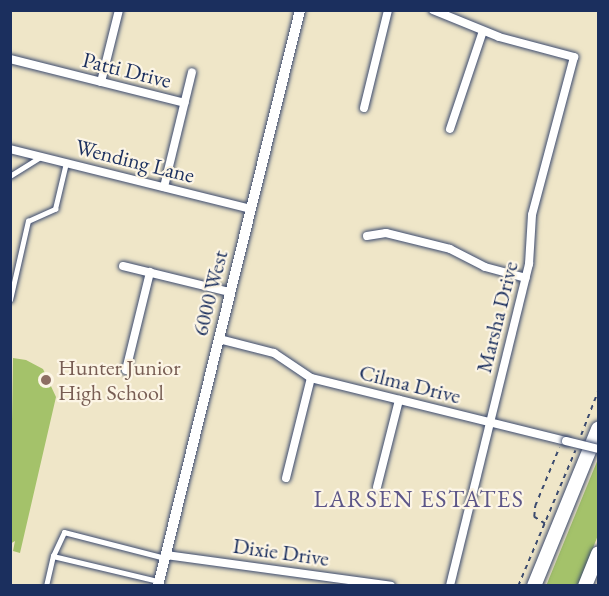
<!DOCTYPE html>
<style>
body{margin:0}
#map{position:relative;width:609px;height:596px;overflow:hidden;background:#efe6c8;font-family:"EB Garamond",serif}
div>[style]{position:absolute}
.green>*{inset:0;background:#a4c26a}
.path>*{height:1.5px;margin-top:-0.75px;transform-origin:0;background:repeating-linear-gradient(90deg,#3b4a6e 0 4.5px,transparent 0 9px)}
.roads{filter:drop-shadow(0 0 2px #3b4a6e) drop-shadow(0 0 2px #3b4a6e)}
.service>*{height:4.5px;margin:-2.25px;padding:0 2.25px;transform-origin:2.25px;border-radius:2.25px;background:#fff}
.minor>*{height:8px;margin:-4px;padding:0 4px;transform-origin:4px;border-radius:4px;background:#fff}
.tertiary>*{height:10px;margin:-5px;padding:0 5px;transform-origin:5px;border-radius:5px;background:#fff}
.trunk>*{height:14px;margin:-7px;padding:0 7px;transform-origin:7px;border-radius:7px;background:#fff}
.bridges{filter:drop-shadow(0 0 2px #3b4a6e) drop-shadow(0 0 2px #3b4a6e)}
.minor-bridge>*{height:8px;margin:-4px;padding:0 4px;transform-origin:4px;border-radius:4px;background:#fff}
.dots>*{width:16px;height:16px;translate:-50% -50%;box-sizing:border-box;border:3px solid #fcf5e5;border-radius:50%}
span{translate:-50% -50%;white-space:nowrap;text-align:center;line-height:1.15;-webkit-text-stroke:4.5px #fcf5e5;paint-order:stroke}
.street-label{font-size:22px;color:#1b2f5e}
.education-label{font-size:22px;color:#785e54}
.left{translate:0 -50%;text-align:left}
.neighbourhood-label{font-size:24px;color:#5c5688;letter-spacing:1.5px}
.frame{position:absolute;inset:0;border:12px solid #1b2f5e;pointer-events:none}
</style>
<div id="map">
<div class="green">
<div style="clip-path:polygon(13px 358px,26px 360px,43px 369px,56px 397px,20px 553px,13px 551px,15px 541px,10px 544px)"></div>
<div style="clip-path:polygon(598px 459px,598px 535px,579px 585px,546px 586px)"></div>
</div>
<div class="path">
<div style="left:581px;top:435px;width:47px;rotate:-68.9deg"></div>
<div style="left:545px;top:524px;width:13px;rotate:-148deg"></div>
<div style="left:534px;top:517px;width:11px;rotate:-85deg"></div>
<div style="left:535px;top:506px;width:63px;rotate:-67.5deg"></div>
<div style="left:518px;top:586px;width:147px;rotate:-67.1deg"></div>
</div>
<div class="roads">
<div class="service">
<div style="left:10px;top:176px;width:36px;rotate:-32deg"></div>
<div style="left:10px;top:300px;width:81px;rotate:-77.2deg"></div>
<div style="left:28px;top:221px;width:30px;rotate:-24deg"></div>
<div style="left:55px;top:209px;width:47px;rotate:-76.6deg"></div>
<div style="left:53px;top:556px;width:26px;rotate:-65deg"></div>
<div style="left:64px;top:532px;width:104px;rotate:14.4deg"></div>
<div style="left:46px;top:586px;width:31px;rotate:-77deg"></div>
<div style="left:53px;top:556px;width:108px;rotate:13.4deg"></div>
</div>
<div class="minor">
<div style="left:433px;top:10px;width:71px;rotate:22.2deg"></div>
<div style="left:499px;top:37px;width:78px;rotate:14.9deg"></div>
<div style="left:574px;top:57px;width:163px;rotate:104.9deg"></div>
<div style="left:532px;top:215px;width:49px;rotate:93.5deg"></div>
<div style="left:529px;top:264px;width:332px;rotate:103.8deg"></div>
<div style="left:10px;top:59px;width:180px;rotate:14.1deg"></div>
<div style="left:101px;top:82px;width:74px;rotate:-76deg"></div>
<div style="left:364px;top:108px;width:101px;rotate:-76.2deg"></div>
<div style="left:450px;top:129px;width:103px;rotate:-71.4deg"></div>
<div style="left:10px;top:149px;width:248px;rotate:14deg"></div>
<div style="left:164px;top:187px;width:118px;rotate:-76.3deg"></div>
<div style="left:367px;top:236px;width:19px;rotate:-9deg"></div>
<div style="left:386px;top:233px;width:66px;rotate:14deg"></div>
<div style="left:450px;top:249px;width:39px;rotate:27deg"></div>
<div style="left:485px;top:267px;width:42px;rotate:15deg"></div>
<div style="left:123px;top:266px;width:110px;rotate:13.7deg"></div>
<div style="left:219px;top:339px;width:57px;rotate:14.3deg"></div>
<div style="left:274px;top:353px;width:45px;rotate:34deg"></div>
<div style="left:311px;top:378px;width:263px;rotate:13.9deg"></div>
<div style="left:126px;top:370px;width:101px;rotate:-76.2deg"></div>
<div style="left:286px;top:478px;width:103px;rotate:-76deg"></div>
<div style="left:377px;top:487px;width:90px;rotate:-75.8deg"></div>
<div style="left:166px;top:555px;width:227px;rotate:7.8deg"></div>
</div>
<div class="tertiary">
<div style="left:158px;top:586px;width:593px;rotate:-76.15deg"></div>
</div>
<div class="trunk">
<div style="left:534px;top:586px;width:170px;rotate:-67.8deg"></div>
<div style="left:585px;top:586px;width:35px;rotate:-68deg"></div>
</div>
</div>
<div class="bridges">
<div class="minor-bridge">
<div style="left:566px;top:441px;width:33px;rotate:14deg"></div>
</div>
</div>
<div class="dots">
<div style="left:46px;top:380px;background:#8d6e63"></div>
</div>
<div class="street-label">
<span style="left:127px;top:70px;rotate:14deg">Patti Drive</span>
<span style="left:135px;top:161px;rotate:14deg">Wending Lane</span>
<span style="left:210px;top:293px;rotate:-76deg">6000 West</span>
<span style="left:497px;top:317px;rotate:-76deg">Marsha Drive</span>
<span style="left:410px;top:384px;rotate:14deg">Cilma Drive</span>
<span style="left:281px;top:552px;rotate:8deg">Dixie Drive</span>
</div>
<div class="education-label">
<span class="left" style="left:58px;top:380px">Hunter Junior<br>High School</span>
</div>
<div class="neighbourhood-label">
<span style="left:419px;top:499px">LARSEN ESTATES</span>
</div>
<div class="frame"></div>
</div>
